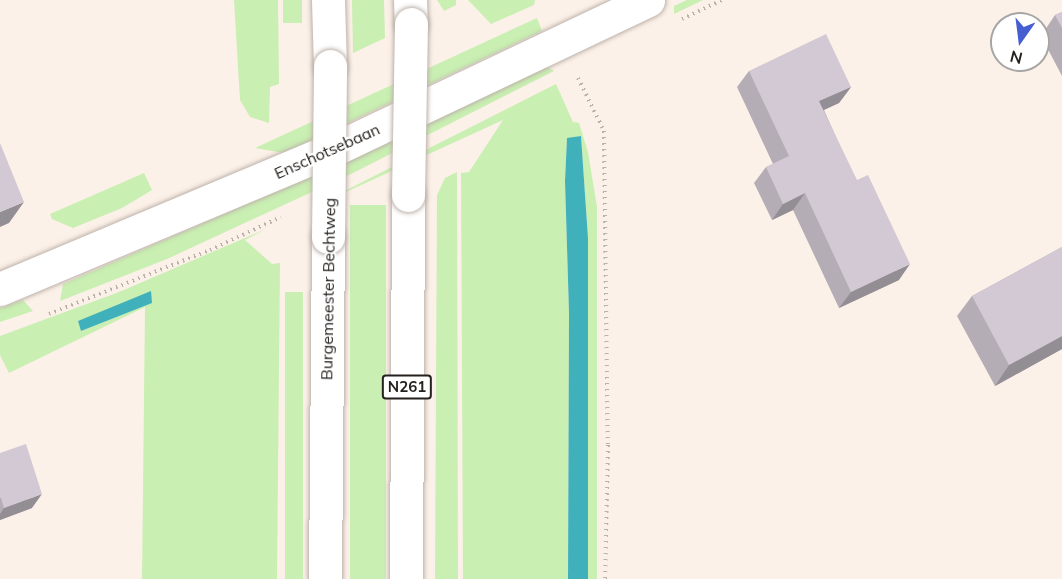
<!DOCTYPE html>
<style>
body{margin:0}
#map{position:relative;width:1062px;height:579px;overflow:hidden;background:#fcf1e8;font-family:Mulish,sans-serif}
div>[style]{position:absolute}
.green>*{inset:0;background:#c9efb2;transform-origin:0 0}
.water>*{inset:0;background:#40b1bb}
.path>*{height:4px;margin-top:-2px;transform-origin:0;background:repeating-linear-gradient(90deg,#bab2aa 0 1.5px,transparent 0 6px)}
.roads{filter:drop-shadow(0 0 2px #bdb2aa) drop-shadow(0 0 2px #bdb2aa)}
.secondary>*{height:33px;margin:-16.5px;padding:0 16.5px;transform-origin:16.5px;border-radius:16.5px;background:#fff}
.primary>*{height:33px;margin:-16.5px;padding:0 16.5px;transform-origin:16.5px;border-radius:16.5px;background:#fff}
.bridges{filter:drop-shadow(0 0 2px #bdb2aa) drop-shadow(0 0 2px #bdb2aa)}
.primary-bridge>*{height:33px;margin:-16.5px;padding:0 16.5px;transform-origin:16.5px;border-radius:16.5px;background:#fff}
.wall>*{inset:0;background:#b5adb6}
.shaded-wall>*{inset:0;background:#938d94}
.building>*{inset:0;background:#d2c9d4}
span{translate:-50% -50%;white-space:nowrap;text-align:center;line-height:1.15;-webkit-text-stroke:4.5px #fff;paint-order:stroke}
.shield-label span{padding:2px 4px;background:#fff;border:2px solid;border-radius:4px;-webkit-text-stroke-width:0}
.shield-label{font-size:15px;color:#24201d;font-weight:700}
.street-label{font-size:16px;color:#24201d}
.north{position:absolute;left:990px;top:12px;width:60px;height:60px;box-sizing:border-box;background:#fff;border:2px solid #a7a6a5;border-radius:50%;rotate:194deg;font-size:16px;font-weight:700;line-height:24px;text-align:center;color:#24201d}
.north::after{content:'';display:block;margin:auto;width:21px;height:27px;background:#455fd3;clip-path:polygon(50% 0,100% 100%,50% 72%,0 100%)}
</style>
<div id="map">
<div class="green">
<div style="clip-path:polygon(234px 0,278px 0,279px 84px,270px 87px,269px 123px,250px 117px,240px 100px)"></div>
<div style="left:283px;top:0;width:19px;height:23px"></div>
<div style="clip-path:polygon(352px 0,384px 0,385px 38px,353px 53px)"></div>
<div style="clip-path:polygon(437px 0,456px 0,456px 5px,444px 11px)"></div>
<div style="clip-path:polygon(468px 0,535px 0,534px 5px,491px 24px)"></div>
<div style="clip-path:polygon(687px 0,703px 0,674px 14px,674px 6px)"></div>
<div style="clip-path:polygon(537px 18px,542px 31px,284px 153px,255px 148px)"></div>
<div style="clip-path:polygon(546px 66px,554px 71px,353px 173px,167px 259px,60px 301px,63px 284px,335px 166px)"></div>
<div style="clip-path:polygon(556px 84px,573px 122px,579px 123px,588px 152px,597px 207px,597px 579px,588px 579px,588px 238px,581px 136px,567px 139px,565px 181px,569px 313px,568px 579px,463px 579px,461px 173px,469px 172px,503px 120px,311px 208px)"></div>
<div style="clip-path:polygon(457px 172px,458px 579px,435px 579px,437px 195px,445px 178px)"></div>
<div style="clip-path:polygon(144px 173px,152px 190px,122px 208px,73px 228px,52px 219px,50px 214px)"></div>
<div style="left:386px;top:205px;width:374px;height:36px;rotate:90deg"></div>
<div style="clip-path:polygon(evenodd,266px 229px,245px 240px,272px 264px,280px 263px,277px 579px,142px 579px,145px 307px,9px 373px,0 355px,0 336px,119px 292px,266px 229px,151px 303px,81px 331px,81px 330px,78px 321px,151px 303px)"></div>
<div style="left:285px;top:292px;width:18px;height:287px"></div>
<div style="clip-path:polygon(23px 300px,33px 311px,0 322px,0 308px)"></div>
</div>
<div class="water">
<div style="clip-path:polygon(581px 136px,588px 238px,588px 579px,568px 579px,569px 313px,565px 181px,567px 138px)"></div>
<div style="clip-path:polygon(151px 291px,152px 303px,81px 331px,78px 321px)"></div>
</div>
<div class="path">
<div style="left:682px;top:19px;width:44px;rotate:-25.4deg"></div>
<div style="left:578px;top:78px;width:59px;rotate:63.9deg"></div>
<div style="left:604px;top:131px;width:314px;rotate:89.3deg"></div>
<div style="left:608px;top:445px;width:134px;rotate:91.3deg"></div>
<div style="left:49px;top:314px;width:173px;rotate:-21.7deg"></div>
<div style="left:210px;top:250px;width:78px;rotate:-24.9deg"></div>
</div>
<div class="roads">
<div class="secondary">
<div style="left:0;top:289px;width:370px;rotate:-22.8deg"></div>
<div style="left:341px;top:146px;width:340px;rotate:-25.4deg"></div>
</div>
<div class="primary">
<div style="left:328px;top:0;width:66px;rotate:88.3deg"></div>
<div style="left:410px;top:0;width:24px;rotate:88deg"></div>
<div style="left:325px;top:579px;width:342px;rotate:-89.5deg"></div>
<div style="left:406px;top:579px;width:384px;rotate:-89.7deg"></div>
</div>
</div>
<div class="bridges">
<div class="primary-bridge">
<div style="left:408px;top:195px;width:171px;rotate:-89deg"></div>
<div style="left:328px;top:237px;width:171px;rotate:-89.3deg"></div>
</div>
</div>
<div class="wall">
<div style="clip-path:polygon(1062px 12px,1062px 76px,1041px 36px,1055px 15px)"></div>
<div style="clip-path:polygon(749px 71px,851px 87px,839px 103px,824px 110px,899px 280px,839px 308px,793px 210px,772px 220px,754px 183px,766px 167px,773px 164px,737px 87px)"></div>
<div style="clip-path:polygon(1062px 247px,1062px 349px,995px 386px,957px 316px,972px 296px)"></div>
<div style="clip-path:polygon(0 453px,32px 508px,0 520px)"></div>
</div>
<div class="shaded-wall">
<div style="clip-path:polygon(851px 87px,839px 103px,808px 117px,819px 101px)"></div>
<div style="clip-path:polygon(805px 193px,793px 210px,772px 220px,783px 204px)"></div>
<div style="clip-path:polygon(24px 202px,9px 223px,0 227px,0 212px)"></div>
<div style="clip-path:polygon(910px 264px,899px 280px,839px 308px,851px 292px)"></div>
<div style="clip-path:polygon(1062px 336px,1062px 349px,995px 386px,1009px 365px)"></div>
<div style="clip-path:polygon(42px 494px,32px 508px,0 520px,0 514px,4px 508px)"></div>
</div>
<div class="building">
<div style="clip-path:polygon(1062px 12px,1062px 28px,1055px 15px)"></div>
<div style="clip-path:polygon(826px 34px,851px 87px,819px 101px,857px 180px,868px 175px,910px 264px,851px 292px,805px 193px,783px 204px,766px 167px,789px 156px,749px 71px)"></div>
<div style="clip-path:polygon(0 143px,24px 202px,0 212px)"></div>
<div style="clip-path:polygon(1062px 247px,1062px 336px,1009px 365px,972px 296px)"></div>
<div style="clip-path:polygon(26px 444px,42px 494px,4px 508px,1px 498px,0 498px,0 453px)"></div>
</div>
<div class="shield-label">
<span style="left:407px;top:387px">N261</span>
</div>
<div class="street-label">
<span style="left:327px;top:151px;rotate:-24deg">Enschotsebaan</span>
<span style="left:328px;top:289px;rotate:-89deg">Burgemeester Bechtweg</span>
</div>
<div class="north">N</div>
</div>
